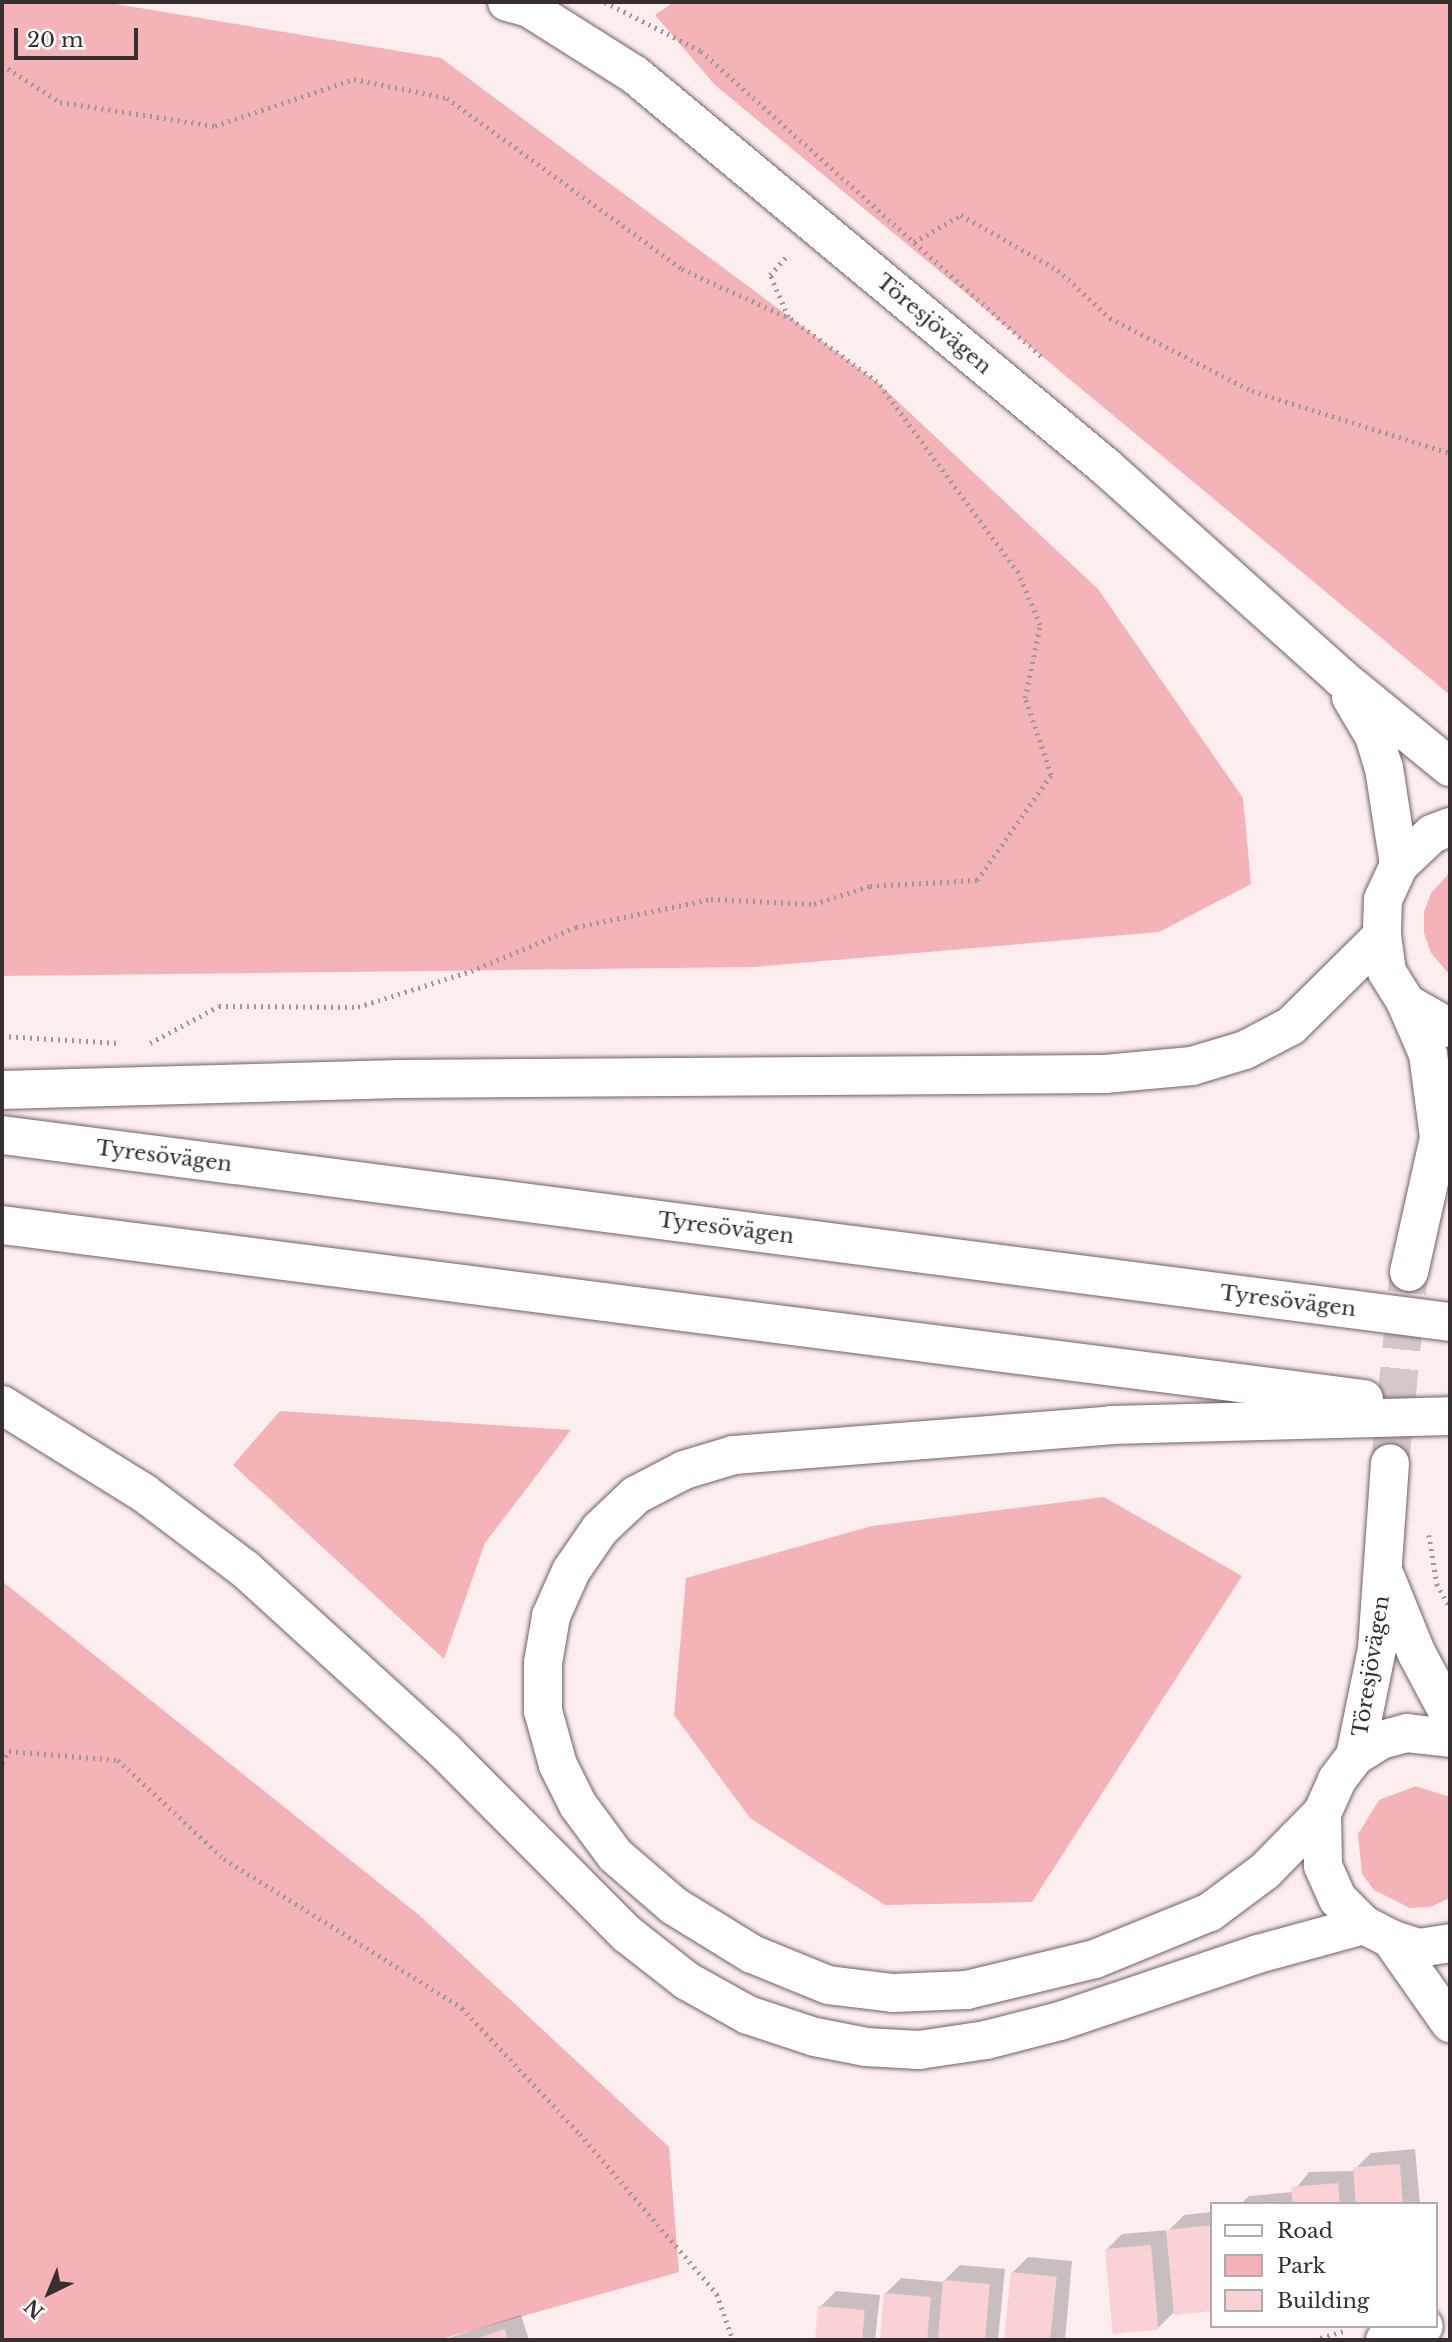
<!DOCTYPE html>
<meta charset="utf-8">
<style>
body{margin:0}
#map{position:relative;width:1452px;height:2342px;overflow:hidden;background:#fceeef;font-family:"Libre Baskerville",serif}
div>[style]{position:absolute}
.green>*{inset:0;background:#f4b2b9}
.shadow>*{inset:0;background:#0003}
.building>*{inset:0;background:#fad1d4;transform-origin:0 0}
.tertiary-tunnel>*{height:38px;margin-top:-19px;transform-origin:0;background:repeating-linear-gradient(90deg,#d5c8c9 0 38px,transparent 0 57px)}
.path>*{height:4.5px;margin-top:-2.25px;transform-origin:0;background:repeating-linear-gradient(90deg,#a29798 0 2px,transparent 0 7px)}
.roads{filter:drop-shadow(0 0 2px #746062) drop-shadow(0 0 2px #746062)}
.minor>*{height:38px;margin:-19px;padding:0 19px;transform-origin:19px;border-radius:19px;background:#fff}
.tertiary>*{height:38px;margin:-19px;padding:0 19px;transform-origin:19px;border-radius:19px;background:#fff}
.motorway>*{height:38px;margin:-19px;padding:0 19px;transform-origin:19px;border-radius:19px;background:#fff}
span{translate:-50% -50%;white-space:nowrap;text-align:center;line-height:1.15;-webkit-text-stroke:6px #fff;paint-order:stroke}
.street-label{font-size:21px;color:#372e2f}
.frame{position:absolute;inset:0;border:4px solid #372e2f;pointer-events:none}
.legend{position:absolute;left:1210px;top:2202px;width:228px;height:126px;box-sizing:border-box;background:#fff;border:2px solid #afabac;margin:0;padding:9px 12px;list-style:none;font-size:21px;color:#372e2f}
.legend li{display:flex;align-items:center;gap:14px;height:35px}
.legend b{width:35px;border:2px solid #afabac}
.north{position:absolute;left:14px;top:2258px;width:70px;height:70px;-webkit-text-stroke:5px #fff;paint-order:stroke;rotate:223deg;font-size:19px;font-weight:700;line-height:28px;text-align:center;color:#372e2f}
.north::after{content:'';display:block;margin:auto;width:24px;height:32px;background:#372e2f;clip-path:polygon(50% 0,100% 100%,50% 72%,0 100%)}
.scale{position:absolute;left:14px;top:28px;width:124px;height:32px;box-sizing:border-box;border:4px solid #372e2f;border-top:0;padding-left:9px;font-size:21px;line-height:24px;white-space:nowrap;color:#372e2f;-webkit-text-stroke:5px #fff;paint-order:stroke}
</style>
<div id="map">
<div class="green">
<div style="clip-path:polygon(2px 2px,104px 2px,441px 58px,877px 382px,1098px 589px,1243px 798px,1251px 884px,1159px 932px,754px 967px,2px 976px)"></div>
<div style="clip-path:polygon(674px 2px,1450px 2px,1450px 695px,715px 85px,655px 15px)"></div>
<div style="clip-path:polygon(1450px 872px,1450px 975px,1431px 953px,1424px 933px,1424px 912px,1431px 893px)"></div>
<div style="clip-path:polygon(280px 1411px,571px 1430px,485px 1543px,444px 1659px,233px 1465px)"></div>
<div style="clip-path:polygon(1104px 1497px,1242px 1576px,1032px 1902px,885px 1905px,750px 1818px,674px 1715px,686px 1578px,872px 1526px)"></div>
<div style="clip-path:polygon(2px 1581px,419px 1915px,669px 2147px,679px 2272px,438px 2340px,2px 2340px)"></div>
<div style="clip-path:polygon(1416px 1786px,1450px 1797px,1450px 1898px,1430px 1907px,1410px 1908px,1374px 1890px,1362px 1874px,1358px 1834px,1379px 1800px)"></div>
</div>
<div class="shadow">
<div style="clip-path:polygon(1415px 2149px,1420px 2204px,1241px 2204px,1249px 2196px,1293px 2192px,1309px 2172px,1353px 2171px,1371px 2153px)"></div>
<div style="clip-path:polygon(1212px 2212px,1212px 2309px,1173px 2313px,1158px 2328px,1106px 2250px,1122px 2234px,1169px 2230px,1184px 2215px)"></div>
<div style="clip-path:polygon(1028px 2257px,1072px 2261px,1065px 2340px,1006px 2340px,1012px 2273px)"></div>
<div style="clip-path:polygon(960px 2265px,1005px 2269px,998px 2340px,881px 2340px,885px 2294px,901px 2278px,943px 2282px)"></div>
<div style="clip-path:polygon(836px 2291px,880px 2295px,875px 2340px,817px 2340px,820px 2307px)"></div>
<div style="clip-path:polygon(521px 2315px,529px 2340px,442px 2340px)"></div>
</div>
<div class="building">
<div style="left:1400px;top:2164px;width:40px;height:47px;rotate:86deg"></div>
<div style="clip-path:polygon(1338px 2183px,1340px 2204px,1293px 2204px,1291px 2187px)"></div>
<div style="clip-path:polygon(1212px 2225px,1212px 2311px,1174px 2315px,1166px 2230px)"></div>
<div style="left:1151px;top:2245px;width:85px;height:46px;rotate:85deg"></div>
<div style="left:1011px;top:2272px;width:46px;height:68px;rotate:6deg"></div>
<div style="left:943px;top:2280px;width:47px;height:60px;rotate:5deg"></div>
<div style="left:884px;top:2293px;width:47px;height:47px;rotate:5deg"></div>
<div style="left:818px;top:2306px;width:47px;height:34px;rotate:5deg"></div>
<div style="clip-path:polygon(505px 2329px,508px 2340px,473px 2340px)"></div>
</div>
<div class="tertiary-tunnel">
<div style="left:1390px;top:1463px;width:192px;rotate:-84.3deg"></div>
</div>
<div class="path">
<div style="left:605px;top:2px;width:108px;rotate:27deg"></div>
<div style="left:701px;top:51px;width:458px;rotate:41.9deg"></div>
<div style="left:2px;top:65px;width:69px;rotate:32.5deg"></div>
<div style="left:60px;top:102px;width:157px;rotate:8.8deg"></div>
<div style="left:215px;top:126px;width:147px;rotate:-18.7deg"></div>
<div style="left:354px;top:79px;width:95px;rotate:11.5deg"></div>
<div style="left:447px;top:98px;width:291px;rotate:36deg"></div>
<div style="left:682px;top:269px;width:115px;rotate:24.6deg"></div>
<div style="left:914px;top:242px;width:54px;rotate:-29.9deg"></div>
<div style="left:961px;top:215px;width:112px;rotate:29.6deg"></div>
<div style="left:1058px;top:270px;width:71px;rotate:42.7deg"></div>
<div style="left:1110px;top:318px;width:160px;rotate:27.2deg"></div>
<div style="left:1252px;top:391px;width:207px;rotate:17.4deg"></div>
<div style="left:2px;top:1036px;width:118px;rotate:3.4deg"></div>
<div style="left:150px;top:1043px;width:78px;rotate:-28.2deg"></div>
<div style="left:219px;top:1006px;width:139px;rotate:0.4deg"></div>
<div style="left:358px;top:1007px;width:119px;rotate:-17.7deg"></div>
<div style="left:471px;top:971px;width:114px;rotate:-22.7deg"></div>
<div style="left:576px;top:927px;width:138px;rotate:-11.7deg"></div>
<div style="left:711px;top:899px;width:103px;rotate:2.8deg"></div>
<div style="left:814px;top:904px;width:59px;rotate:-17.8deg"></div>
<div style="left:870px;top:886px;width:107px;rotate:-3.2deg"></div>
<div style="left:977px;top:880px;width:128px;rotate:-54.8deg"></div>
<div style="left:1051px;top:775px;width:81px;rotate:-108.7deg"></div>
<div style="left:1025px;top:698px;width:75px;rotate:-78.4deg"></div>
<div style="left:1040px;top:625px;width:56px;rotate:-112.9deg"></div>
<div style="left:1018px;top:573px;width:237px;rotate:-126.4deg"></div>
<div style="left:877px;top:382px;width:110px;rotate:-143.9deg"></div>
<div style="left:788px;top:317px;width:46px;rotate:-113.2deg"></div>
<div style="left:770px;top:275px;width:28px;rotate:-49deg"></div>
<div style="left:1429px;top:1535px;width:50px;rotate:80.7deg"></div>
<div style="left:1437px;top:1584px;width:26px;rotate:61deg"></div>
<div style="left:2px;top:1763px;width:14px;rotate:-60deg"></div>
<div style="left:9px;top:1751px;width:109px;rotate:4.7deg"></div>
<div style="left:118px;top:1760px;width:145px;rotate:43deg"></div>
<div style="left:224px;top:1859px;width:281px;rotate:32deg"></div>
<div style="left:462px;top:2008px;width:173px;rotate:46.9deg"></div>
<div style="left:580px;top:2134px;width:211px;rotate:49.4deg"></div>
<div style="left:717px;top:2294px;width:49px;rotate:70.8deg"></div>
<div style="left:1314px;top:2340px;width:34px;rotate:-17deg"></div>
</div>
<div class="roads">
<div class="minor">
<div style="left:507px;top:2px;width:23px;rotate:15deg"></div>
<div style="left:529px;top:8px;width:125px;rotate:32.3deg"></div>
<div style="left:635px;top:75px;width:611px;rotate:39.76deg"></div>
<div style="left:1105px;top:466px;width:316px;rotate:41.9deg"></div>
<div style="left:1340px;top:677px;width:142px;rotate:39.3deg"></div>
<div style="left:1351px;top:697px;width:45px;rotate:59.5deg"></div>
<div style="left:1374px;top:736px;width:34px;rotate:73deg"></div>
<div style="left:1384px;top:768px;width:98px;rotate:81.2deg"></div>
<div style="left:1391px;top:1939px;width:103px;rotate:54.9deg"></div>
<div style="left:1385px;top:2340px;width:41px;rotate:-19.7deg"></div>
</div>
<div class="tertiary">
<div style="left:1450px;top:827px;width:19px;rotate:159deg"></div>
<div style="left:1432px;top:834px;width:45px;rotate:136.8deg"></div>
<div style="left:1399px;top:865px;width:38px;rotate:115deg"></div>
<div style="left:1383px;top:900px;width:36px;rotate:92deg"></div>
<div style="left:1382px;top:936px;width:36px;rotate:82deg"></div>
<div style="left:1387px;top:972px;width:36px;rotate:58deg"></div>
<div style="left:1406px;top:1003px;width:51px;rotate:29.6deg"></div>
<div style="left:1406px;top:1003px;width:56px;rotate:66.7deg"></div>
<div style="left:1428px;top:1054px;width:85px;rotate:82.5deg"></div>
<div style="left:1409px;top:1272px;width:137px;rotate:-77.4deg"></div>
<div style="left:1439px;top:1138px;width:24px;rotate:-62deg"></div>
<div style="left:1386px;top:1578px;width:80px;rotate:67.9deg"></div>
<div style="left:1416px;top:1652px;width:72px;rotate:62deg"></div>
<div style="left:1450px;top:1738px;width:43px;rotate:-173.4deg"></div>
<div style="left:1407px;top:1733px;width:27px;rotate:165deg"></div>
<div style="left:1381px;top:1740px;width:31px;rotate:148deg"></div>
<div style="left:1355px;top:1756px;width:30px;rotate:127deg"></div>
<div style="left:1337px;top:1780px;width:36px;rotate:114deg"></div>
<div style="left:1322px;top:1813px;width:53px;rotate:88.9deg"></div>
<div style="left:1323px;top:1866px;width:36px;rotate:66deg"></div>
<div style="left:1338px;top:1899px;width:37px;rotate:45deg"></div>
<div style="left:1364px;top:1925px;width:30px;rotate:27deg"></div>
<div style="left:1391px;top:1939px;width:29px;rotate:18deg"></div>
<div style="left:1419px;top:1948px;width:31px;rotate:-9deg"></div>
<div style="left:1355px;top:1756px;width:109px;rotate:-78.4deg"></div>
<div style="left:1377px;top:1649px;width:186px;rotate:-86deg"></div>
</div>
<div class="motorway">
<div style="left:2px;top:1090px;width:397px;rotate:-1.6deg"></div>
<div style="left:399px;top:1079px;width:706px;rotate:-0.41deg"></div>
<div style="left:1105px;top:1074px;width:87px;rotate:-5.3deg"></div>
<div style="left:1192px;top:1066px;width:55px;rotate:-16.8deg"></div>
<div style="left:1245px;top:1050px;width:52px;rotate:-27.6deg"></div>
<div style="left:1291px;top:1026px;width:128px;rotate:-44.7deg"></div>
<div style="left:2px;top:1135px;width:1460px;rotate:7.36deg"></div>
<div style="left:2px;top:1225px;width:1373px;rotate:7.28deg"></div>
<div style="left:2px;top:1405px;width:167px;rotate:31.8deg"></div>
<div style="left:144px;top:1493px;width:126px;rotate:37deg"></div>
<div style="left:245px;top:1569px;width:269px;rotate:42.3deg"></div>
<div style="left:444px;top:1750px;width:260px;rotate:45.2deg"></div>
<div style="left:627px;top:1934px;width:76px;rotate:38.1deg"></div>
<div style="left:687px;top:1981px;width:70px;rotate:29.1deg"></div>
<div style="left:748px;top:2015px;width:71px;rotate:18.2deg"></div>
<div style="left:815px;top:2037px;width:52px;rotate:11.1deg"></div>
<div style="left:866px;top:2047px;width:53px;rotate:3.2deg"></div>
<div style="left:919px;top:2050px;width:68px;rotate:-8.5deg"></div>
<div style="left:986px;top:2040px;width:76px;rotate:-14.4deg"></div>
<div style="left:1060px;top:2021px;width:209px;rotate:-18.7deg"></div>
<div style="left:1258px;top:1954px;width:110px;rotate:-15.3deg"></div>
<div style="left:1322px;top:1813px;width:81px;rotate:134.5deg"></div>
<div style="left:1265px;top:1871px;width:69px;rotate:143.3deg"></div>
<div style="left:1210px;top:1912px;width:124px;rotate:157.8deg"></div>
<div style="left:1095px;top:1959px;width:132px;rotate:166.4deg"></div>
<div style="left:967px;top:1990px;width:74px;rotate:177.7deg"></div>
<div style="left:893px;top:1993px;width:65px;rotate:-173deg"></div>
<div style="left:828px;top:1985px;width:82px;rotate:-157.8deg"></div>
<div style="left:752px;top:1954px;width:92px;rotate:-148.4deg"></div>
<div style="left:674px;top:1906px;width:78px;rotate:-139.2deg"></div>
<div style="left:615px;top:1855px;width:62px;rotate:-126.5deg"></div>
<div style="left:578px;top:1805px;width:45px;rotate:-116.6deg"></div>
<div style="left:558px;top:1765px;width:56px;rotate:-105.5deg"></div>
<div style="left:543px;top:1711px;width:48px;rotate:-90deg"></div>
<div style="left:543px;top:1663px;width:48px;rotate:-80.3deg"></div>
<div style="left:551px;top:1616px;width:49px;rotate:-66deg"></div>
<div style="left:571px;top:1571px;width:51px;rotate:-55.4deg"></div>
<div style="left:600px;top:1529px;width:50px;rotate:-43.4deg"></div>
<div style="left:636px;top:1495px;width:54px;rotate:-27.5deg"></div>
<div style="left:684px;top:1470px;width:52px;rotate:-16.7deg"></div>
<div style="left:734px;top:1455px;width:378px;rotate:-4.5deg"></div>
<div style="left:1111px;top:1425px;width:339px;rotate:-1.5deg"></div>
</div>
</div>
<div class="street-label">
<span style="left:934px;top:324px;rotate:40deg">Töresjövägen</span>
<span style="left:164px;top:1156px;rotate:7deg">Tyresövägen</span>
<span style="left:726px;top:1228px;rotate:7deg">Tyresövägen</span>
<span style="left:1288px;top:1301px;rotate:7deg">Tyresövägen</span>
<span style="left:1371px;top:1666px;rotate:-81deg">Töresjövägen</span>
</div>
<div class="frame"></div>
<ul class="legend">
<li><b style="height:9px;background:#fff"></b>Road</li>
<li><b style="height:19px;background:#f4b2b9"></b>Park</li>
<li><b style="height:19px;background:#fad1d4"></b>Building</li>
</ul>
<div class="north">N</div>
<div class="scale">20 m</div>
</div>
